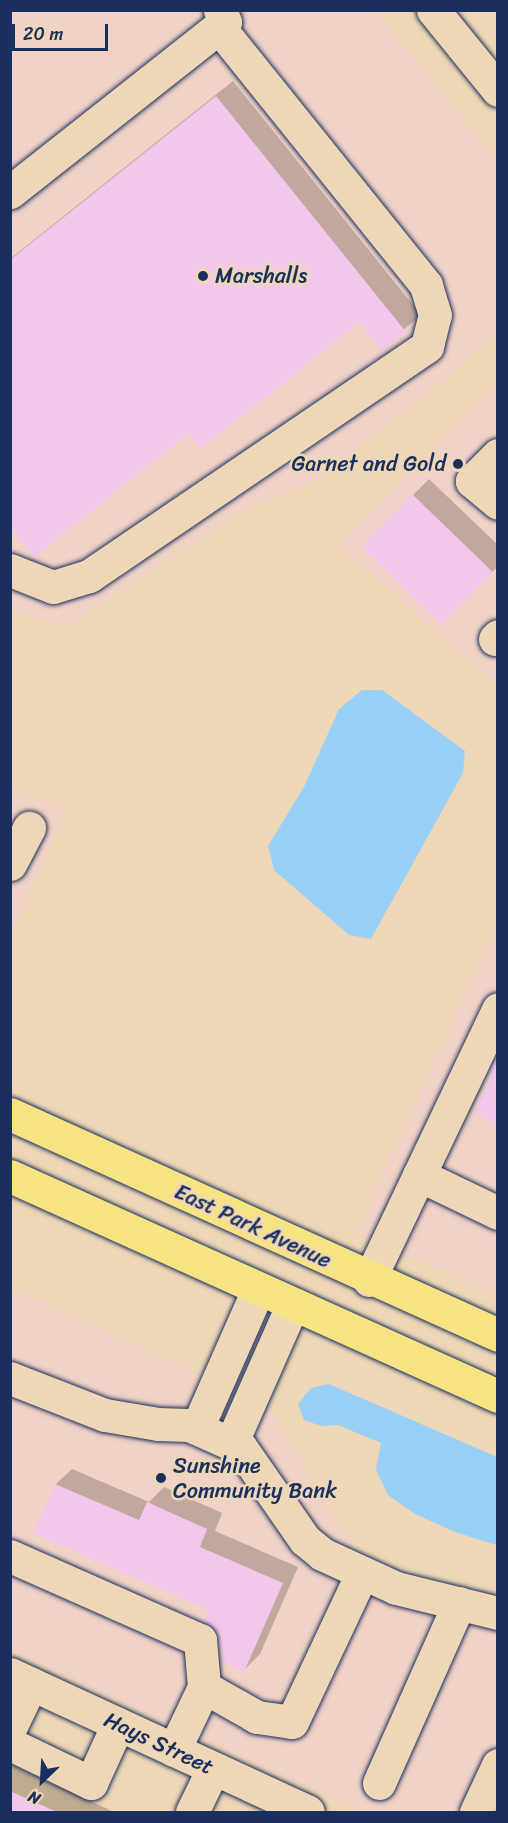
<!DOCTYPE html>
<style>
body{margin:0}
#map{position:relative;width:508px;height:1823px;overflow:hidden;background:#eed7b6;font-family:Sriracha,sans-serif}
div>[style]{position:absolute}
.built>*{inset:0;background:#f0d2c6}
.water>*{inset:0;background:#98d0f8}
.shadow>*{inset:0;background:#0003}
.building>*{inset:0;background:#f3c7ec;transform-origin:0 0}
.roads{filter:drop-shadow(0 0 2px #1b2f5e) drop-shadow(0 0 2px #1b2f5e)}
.minor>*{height:33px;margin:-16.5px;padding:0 16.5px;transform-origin:16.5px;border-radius:16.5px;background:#eed7b6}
.major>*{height:33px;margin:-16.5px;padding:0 16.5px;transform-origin:16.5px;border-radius:16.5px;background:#f6e381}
.dots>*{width:16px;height:16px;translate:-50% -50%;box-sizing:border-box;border:3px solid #eed7b6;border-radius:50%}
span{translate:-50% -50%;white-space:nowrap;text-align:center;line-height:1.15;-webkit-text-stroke:5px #eed7b6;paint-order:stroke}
.poi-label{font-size:22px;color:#1b2f5e}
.left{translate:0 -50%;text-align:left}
.right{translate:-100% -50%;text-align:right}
.street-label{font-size:22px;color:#1b2f5e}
.frame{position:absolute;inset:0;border:12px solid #1b2f5e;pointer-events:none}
.north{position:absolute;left:12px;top:1751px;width:60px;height:60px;-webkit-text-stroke:4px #eed7b6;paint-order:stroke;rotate:205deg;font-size:16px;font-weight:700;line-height:24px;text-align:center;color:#1b2f5e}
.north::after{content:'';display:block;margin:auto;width:21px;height:27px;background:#1b2f5e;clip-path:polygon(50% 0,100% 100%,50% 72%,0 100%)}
.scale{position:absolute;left:12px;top:24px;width:96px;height:27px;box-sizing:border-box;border:3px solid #1b2f5e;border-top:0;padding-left:8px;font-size:18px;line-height:21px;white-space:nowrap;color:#1b2f5e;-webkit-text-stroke:4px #eed7b6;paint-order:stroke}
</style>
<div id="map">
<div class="built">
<div style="clip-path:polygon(10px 11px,376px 11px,497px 159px,497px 331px,452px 374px,312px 482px,238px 514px,68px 626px,11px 611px)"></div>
<div style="clip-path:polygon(497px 383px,497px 684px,338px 546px)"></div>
<div style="clip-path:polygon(11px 786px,67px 811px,11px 936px)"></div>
<div style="clip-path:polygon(497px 924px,497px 1294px,356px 1233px)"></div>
<div style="clip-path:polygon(11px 1288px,268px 1405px,356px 1551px,419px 1578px,497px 1595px,497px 1812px,362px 1812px,11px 1651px)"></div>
</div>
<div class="water">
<div style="clip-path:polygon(362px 690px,382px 690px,465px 751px,463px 773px,371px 939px,349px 935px,274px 870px,268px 846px,304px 787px,339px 709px)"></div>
<div style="clip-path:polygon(329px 1384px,497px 1457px,497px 1545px,455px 1532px,415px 1514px,388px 1495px,376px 1470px,381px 1443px,338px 1425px,321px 1426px,304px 1420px,298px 1404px,311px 1388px)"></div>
</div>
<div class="shadow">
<div style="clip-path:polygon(233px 81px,421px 315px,382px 348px,360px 320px,190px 431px,10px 525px,10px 259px)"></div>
<div style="clip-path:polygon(429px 479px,498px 545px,498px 566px,459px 606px,363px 546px)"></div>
<div style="clip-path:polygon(72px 1469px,149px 1502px,164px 1487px,222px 1513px,215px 1531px,298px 1567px,260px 1654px,244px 1670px,228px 1652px,224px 1632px,211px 1609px,56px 1484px)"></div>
<div style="clip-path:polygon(10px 1764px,114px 1812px,10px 1812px)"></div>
</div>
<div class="building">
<div style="clip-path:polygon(216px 96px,406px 332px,382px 351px,360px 322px,201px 448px,189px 433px,34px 557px,10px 527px,10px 260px)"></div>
<div style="left:412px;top:494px;width:112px;height:73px;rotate:44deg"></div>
<div style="clip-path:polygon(498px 1041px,498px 1124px,475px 1113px,494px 1071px,475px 1062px)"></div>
<div style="clip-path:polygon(55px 1484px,139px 1520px,147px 1502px,207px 1529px,200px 1547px,283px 1583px,244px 1672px,222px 1662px,226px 1653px,215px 1648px,222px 1633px,203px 1624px,209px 1610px,33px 1533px)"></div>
<div style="clip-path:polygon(10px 1791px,57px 1812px,10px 1812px)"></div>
</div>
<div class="roads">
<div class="minor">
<div style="left:433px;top:10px;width:103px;rotate:50.9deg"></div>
<div style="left:10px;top:192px;width:274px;rotate:-38.3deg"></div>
<div style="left:225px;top:22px;width:13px;rotate:-113deg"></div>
<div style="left:498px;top:455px;width:37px;rotate:135deg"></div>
<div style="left:472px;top:481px;width:34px;rotate:40deg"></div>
<div style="left:10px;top:570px;width:46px;rotate:21.6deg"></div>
<div style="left:53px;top:587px;width:38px;rotate:-17deg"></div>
<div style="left:89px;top:576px;width:409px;rotate:-34.2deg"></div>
<div style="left:427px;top:346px;width:32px;rotate:-76deg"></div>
<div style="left:435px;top:315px;width:31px;rotate:-107deg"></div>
<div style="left:426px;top:285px;width:330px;rotate:-128.8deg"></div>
<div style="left:495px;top:639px;width:4px;rotate:-45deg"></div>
<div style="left:10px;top:864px;width:41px;rotate:-62.2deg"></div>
<div style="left:419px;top:1175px;width:88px;rotate:25.7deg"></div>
<div style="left:369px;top:1280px;width:300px;rotate:-64.5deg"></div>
<div style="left:10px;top:1378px;width:102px;rotate:21.3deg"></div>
<div style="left:105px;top:1415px;width:54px;rotate:9.6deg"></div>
<div style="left:158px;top:1424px;width:31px;rotate:2deg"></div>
<div style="left:189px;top:1425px;width:57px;rotate:23.9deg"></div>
<div style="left:241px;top:1448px;width:112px;rotate:55.2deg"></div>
<div style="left:305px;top:1540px;width:22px;rotate:39deg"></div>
<div style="left:322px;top:1554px;width:81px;rotate:24.7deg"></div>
<div style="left:396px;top:1588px;width:105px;rotate:13.8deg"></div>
<div style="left:197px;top:1428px;width:151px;rotate:-66.2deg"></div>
<div style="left:231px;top:1444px;width:151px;rotate:-66.2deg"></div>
<div style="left:10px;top:1556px;width:208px;rotate:23.9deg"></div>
<div style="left:200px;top:1640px;width:47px;rotate:85.1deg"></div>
<div style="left:204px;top:1687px;width:70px;rotate:115.5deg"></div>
<div style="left:10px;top:1674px;width:328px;rotate:24.8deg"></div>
<div style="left:204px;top:1687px;width:61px;rotate:29.5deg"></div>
<div style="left:257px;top:1717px;width:35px;rotate:8deg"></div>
<div style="left:292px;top:1722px;width:165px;rotate:-64.8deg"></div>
<div style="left:10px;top:1728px;width:49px;rotate:-64.5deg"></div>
<div style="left:10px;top:1744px;width:90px;rotate:25.7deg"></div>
<div style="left:91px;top:1783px;width:65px;rotate:-65.4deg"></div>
<div style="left:379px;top:1783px;width:197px;rotate:-66deg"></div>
<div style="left:192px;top:1812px;width:48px;rotate:-64deg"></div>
<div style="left:476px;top:1812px;width:52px;rotate:-64.9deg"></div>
</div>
<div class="major">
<div style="left:10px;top:1114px;width:536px;rotate:24.36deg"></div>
<div style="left:10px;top:1176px;width:535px;rotate:24.27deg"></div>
</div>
</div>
<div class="dots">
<div style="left:203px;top:276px;background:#1b2f5e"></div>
<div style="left:458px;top:464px;background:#1b2f5e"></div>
<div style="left:161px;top:1478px;background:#1b2f5e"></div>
</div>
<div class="poi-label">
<span class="left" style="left:215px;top:276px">Marshalls</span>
<span class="right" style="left:446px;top:464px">Garnet and Gold</span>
<span class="left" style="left:173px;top:1478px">Sunshine<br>Community Bank</span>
</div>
<div class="street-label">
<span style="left:253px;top:1226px;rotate:25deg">East Park Avenue</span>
<span style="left:159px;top:1743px;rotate:25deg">Hays Street</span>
</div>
<div class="frame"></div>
<div class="north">N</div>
<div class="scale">20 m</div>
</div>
